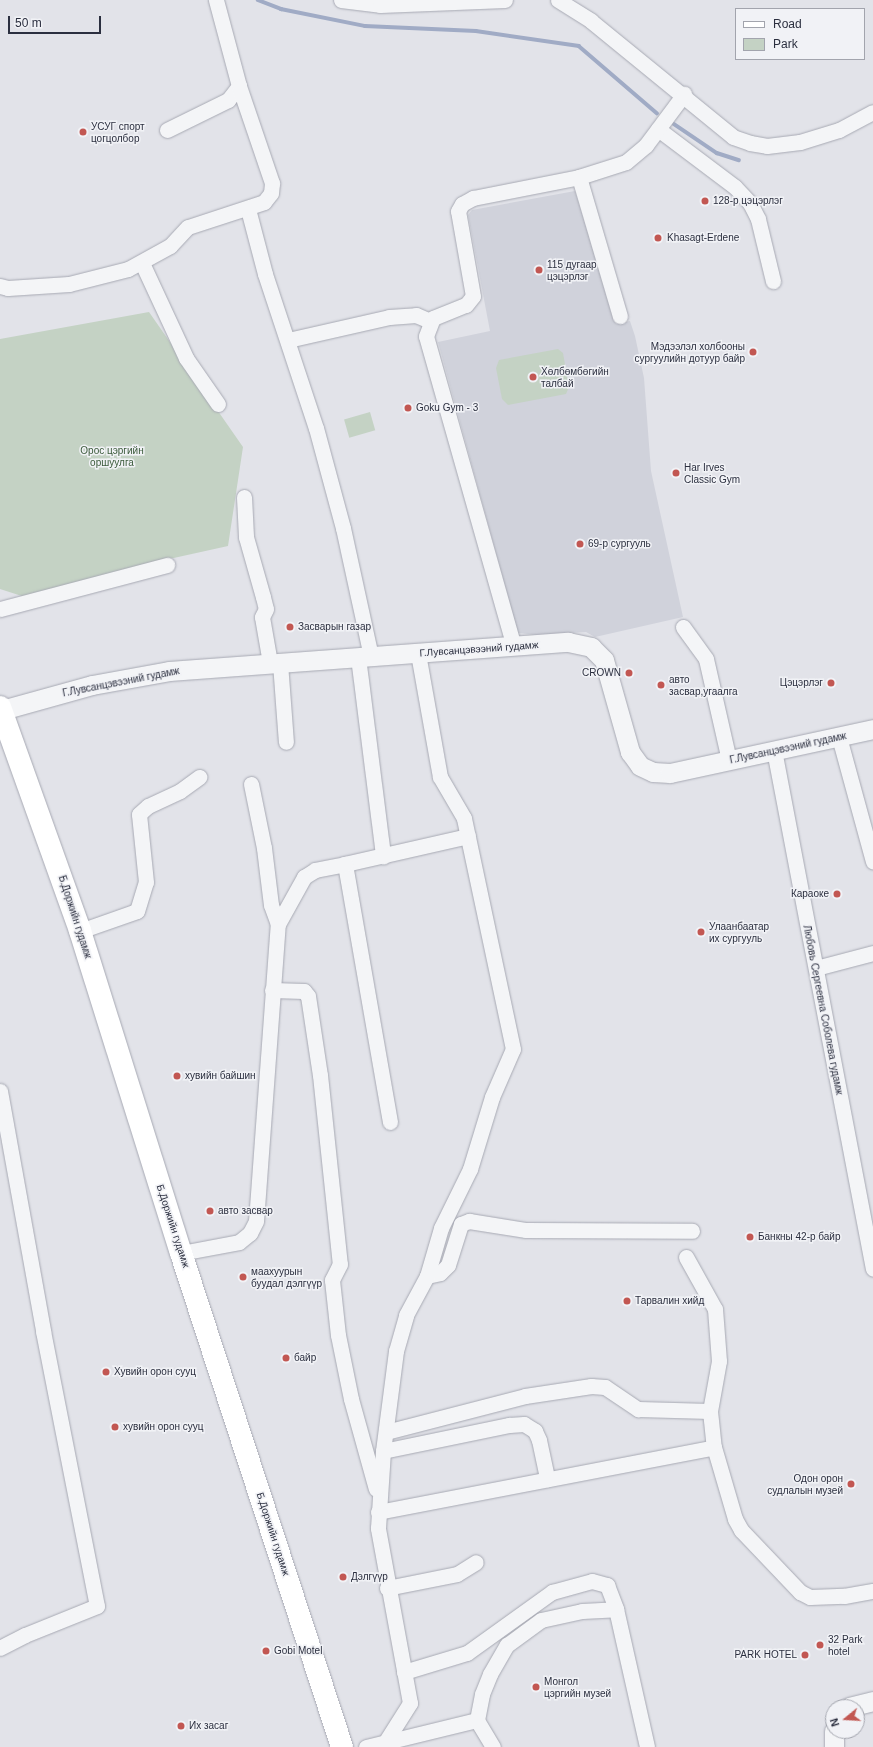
<!DOCTYPE html>
<meta charset="utf-8">
<style>
body{margin:0}
#map{position:relative;width:873px;height:1747px;overflow:hidden;background:#e2e3e9;font-family:Helvetica,sans-serif}
div>[style]{position:absolute}
.built>*{inset:0;background:#d0d2db}
.green>*{inset:0;background:#c4d2c4;transform-origin:0 0}
.stream>*{height:3.5px;margin:-1.75px;padding:0 1.75px;transform-origin:1.75px;border-radius:1.75px;background:#a0abc5}
.roads{filter:drop-shadow(0 0 1px #a7a9b3) drop-shadow(0 0 1px #a7a9b3)}
.minor>*{height:15px;margin:-7.5px;padding:0 7.5px;transform-origin:7.5px;border-radius:7.5px;background:#f4f5f7}
.tertiary>*{height:19px;margin:-9.5px;padding:0 9.5px;transform-origin:9.5px;border-radius:9.5px;background:#f4f5f7}
.primary>*{height:22px;margin:-11px;padding:0 11px;transform-origin:11px;border-radius:11px;background:#fff}
.dots>*{width:11px;height:11px;translate:-50% -50%;box-sizing:border-box;border:2px solid #f1f2f6;border-radius:50%}
span{translate:-50% -50%;white-space:nowrap;text-align:center;line-height:1.15;-webkit-text-stroke:3px #f1f2f6;paint-order:stroke}
.poi-label{font-size:10px;color:#2b2f3f}
.left{translate:0 -50%;text-align:left}
.right{translate:-100% -50%;text-align:right}
.park-label{font-size:10px;color:#3a5a3a}
.street-label{font-size:10px;color:#2b2f3f}
.legend{position:absolute;left:735px;top:8px;width:130px;height:52px;box-sizing:border-box;background:#f1f2f6;border:1px solid #a2a4ad;margin:0;padding:5px 7px;list-style:none;font-size:12px;color:#2b2f3f}
.legend li{display:flex;align-items:center;gap:8px;height:20px}
.legend b{width:20px;border:1px solid #a2a4ad}
.north{position:absolute;left:825px;top:1699px;width:40px;height:40px;box-sizing:border-box;background:#f1f2f6;border:1px solid #a2a4ad;border-radius:50%;rotate:252deg;font-size:11px;font-weight:700;line-height:16px;text-align:center;color:#2b2f3f}
.north::after{content:'';display:block;margin:auto;width:14px;height:18px;background:#c25752;clip-path:polygon(50% 0,100% 100%,50% 72%,0 100%)}
.scale{position:absolute;left:8px;top:16px;width:93px;height:18px;box-sizing:border-box;border:2px solid #2b2f3f;border-top:0;padding-left:5px;font-size:12px;line-height:14px;white-space:nowrap;color:#2b2f3f;-webkit-text-stroke:3px #f1f2f6;paint-order:stroke}
</style>
<div id="map">
<div class="built">
<div style="clip-path:polygon(575px 191px,616px 324px,630px 321px,635px 336px,644px 378px,651px 471px,683px 617px,595px 637px,586px 632px,538px 635px,518px 633px,438px 342px,490px 331px,468px 215px,472px 210px)"></div>
</div>
<div class="green">
<div style="clip-path:polygon(149px 312px,243px 447px,228px 546px,142px 565px,28px 598px,0 589px,0 339px)"></div>
<div style="clip-path:polygon(558px 349px,563px 353px,569px 387px,566px 394px,508px 405px,502px 399px,496px 368px,499px 360px)"></div>
<div style="left:370px;top:412px;width:19px;height:27px;rotate:74deg"></div>
</div>
<div class="stream">
<div style="left:258px;top:0;width:25px;rotate:21deg"></div>
<div style="left:281px;top:9px;width:86px;rotate:11.4deg"></div>
<div style="left:365px;top:26px;width:111px;rotate:2.6deg"></div>
<div style="left:476px;top:31px;width:104px;rotate:8.3deg"></div>
<div style="left:579px;top:46px;width:103px;rotate:40.7deg"></div>
<div style="left:674px;top:124px;width:52px;rotate:34deg"></div>
<div style="left:717px;top:153px;width:23px;rotate:18deg"></div>
</div>
<div class="roads">
<div class="minor">
<div style="left:341px;top:0;width:39px;rotate:7deg"></div>
<div style="left:380px;top:5px;width:125px;rotate:-2.3deg"></div>
<div style="left:558px;top:0;width:39px;rotate:32deg"></div>
<div style="left:591px;top:21px;width:183px;rotate:39.2deg"></div>
<div style="left:733px;top:137px;width:18px;rotate:19deg"></div>
<div style="left:750px;top:143px;width:17px;rotate:10deg"></div>
<div style="left:767px;top:146px;width:33px;rotate:-7deg"></div>
<div style="left:800px;top:142px;width:41px;rotate:-17.1deg"></div>
<div style="left:839px;top:130px;width:38px;rotate:-28deg"></div>
<div style="left:658px;top:129px;width:96px;rotate:37deg"></div>
<div style="left:735px;top:187px;width:22px;rotate:47deg"></div>
<div style="left:750px;top:203px;width:18px;rotate:63deg"></div>
<div style="left:758px;top:219px;width:64px;rotate:76.4deg"></div>
<div style="left:167px;top:130px;width:68px;rotate:-26.2deg"></div>
<div style="left:228px;top:100px;width:18px;rotate:-52deg"></div>
<div style="left:239px;top:86px;width:89px;rotate:-105deg"></div>
<div style="left:579px;top:177px;width:145px;rotate:73.6deg"></div>
<div style="left:248px;top:209px;width:67px;rotate:75.3deg"></div>
<div style="left:265px;top:274px;width:162px;rotate:71.7deg"></div>
<div style="left:316px;top:428px;width:104px;rotate:74.9deg"></div>
<div style="left:343px;top:528px;width:131px;rotate:77.7deg"></div>
<div style="left:142px;top:263px;width:105px;rotate:65.1deg"></div>
<div style="left:186px;top:358px;width:56px;rotate:55.2deg"></div>
<div style="left:0;top:286px;width:8px;rotate:14deg"></div>
<div style="left:8px;top:288px;width:61px;rotate:-3.8deg"></div>
<div style="left:69px;top:284px;width:61px;rotate:-14.3deg"></div>
<div style="left:128px;top:269px;width:48px;rotate:-28.7deg"></div>
<div style="left:170px;top:246px;width:26px;rotate:-47deg"></div>
<div style="left:188px;top:227px;width:80px;rotate:-18.2deg"></div>
<div style="left:264px;top:202px;width:11px;rotate:-52deg"></div>
<div style="left:271px;top:193px;width:10px;rotate:-84deg"></div>
<div style="left:272px;top:183px;width:102px;rotate:-108.8deg"></div>
<div style="left:288px;top:340px;width:104px;rotate:-12.8deg"></div>
<div style="left:389px;top:317px;width:27px;rotate:-4deg"></div>
<div style="left:416px;top:315px;width:15px;rotate:23deg"></div>
<div style="left:244px;top:497px;width:40px;rotate:87.1deg"></div>
<div style="left:246px;top:537px;width:62px;rotate:74.2deg"></div>
<div style="left:263px;top:597px;width:12px;rotate:76deg"></div>
<div style="left:266px;top:609px;width:9px;rotate:117deg"></div>
<div style="left:262px;top:617px;width:47px;rotate:80.1deg"></div>
<div style="left:0;top:609px;width:173px;rotate:-14.8deg"></div>
<div style="left:683px;top:627px;width:39px;rotate:54deg"></div>
<div style="left:706px;top:659px;width:104px;rotate:77.2deg"></div>
<div style="left:514px;top:647px;width:323px;rotate:-105.8deg"></div>
<div style="left:426px;top:336px;width:19px;rotate:-69deg"></div>
<div style="left:433px;top:318px;width:35px;rotate:-22deg"></div>
<div style="left:466px;top:305px;width:11px;rotate:-52deg"></div>
<div style="left:473px;top:296px;width:86px;rotate:-100deg"></div>
<div style="left:458px;top:211px;width:8px;rotate:-60deg"></div>
<div style="left:462px;top:204px;width:13px;rotate:-29deg"></div>
<div style="left:473px;top:198px;width:108px;rotate:-11.2deg"></div>
<div style="left:579px;top:177px;width:49px;rotate:-17.7deg"></div>
<div style="left:626px;top:162px;width:26px;rotate:-40deg"></div>
<div style="left:646px;top:145px;width:64px;rotate:-53.3deg"></div>
<div style="left:358px;top:657px;width:201px;rotate:82.8deg"></div>
<div style="left:280px;top:663px;width:79px;rotate:85.7deg"></div>
<div style="left:839px;top:737px;width:129px;rotate:74.7deg"></div>
<div style="left:774px;top:750px;width:528px;rotate:79.2deg"></div>
<div style="left:251px;top:784px;width:65px;rotate:78.5deg"></div>
<div style="left:264px;top:848px;width:57px;rotate:83deg"></div>
<div style="left:271px;top:905px;width:20px;rotate:70deg"></div>
<div style="left:80px;top:931px;width:60px;rotate:-19.3deg"></div>
<div style="left:137px;top:911px;width:30px;rotate:-73deg"></div>
<div style="left:146px;top:882px;width:68px;rotate:-95.9deg"></div>
<div style="left:139px;top:814px;width:12px;rotate:-42deg"></div>
<div style="left:148px;top:806px;width:35px;rotate:-25deg"></div>
<div style="left:180px;top:791px;width:24px;rotate:-36deg"></div>
<div style="left:816px;top:968px;width:59px;rotate:-14.7deg"></div>
<div style="left:272px;top:990px;width:32px;rotate:2deg"></div>
<div style="left:304px;top:991px;width:6px;rotate:51deg"></div>
<div style="left:308px;top:996px;width:80px;rotate:81.4deg"></div>
<div style="left:320px;top:1075px;width:190px;rotate:84deg"></div>
<div style="left:340px;top:1264px;width:18px;rotate:117deg"></div>
<div style="left:332px;top:1280px;width:55px;rotate:83.8deg"></div>
<div style="left:338px;top:1335px;width:65px;rotate:78.5deg"></div>
<div style="left:351px;top:1399px;width:93px;rotate:74.5deg"></div>
<div style="left:0;top:1091px;width:244px;rotate:79.8deg"></div>
<div style="left:43px;top:1331px;width:280px;rotate:78.9deg"></div>
<div style="left:97px;top:1606px;width:78px;rotate:158.1deg"></div>
<div style="left:25px;top:1635px;width:28px;rotate:153deg"></div>
<div style="left:390px;top:1122px;width:262px;rotate:-99.9deg"></div>
<div style="left:345px;top:864px;width:126px;rotate:-12.8deg"></div>
<div style="left:181px;top:1253px;width:59px;rotate:-10.7deg"></div>
<div style="left:239px;top:1242px;width:14px;rotate:-39deg"></div>
<div style="left:250px;top:1233px;width:13px;rotate:-63deg"></div>
<div style="left:256px;top:1221px;width:298px;rotate:-85.8deg"></div>
<div style="left:278px;top:924px;width:54px;rotate:-61deg"></div>
<div style="left:304px;top:877px;width:13px;rotate:-32deg"></div>
<div style="left:315px;top:870px;width:31px;rotate:-11deg"></div>
<div style="left:686px;top:1257px;width:60px;rotate:60.9deg"></div>
<div style="left:715px;top:1309px;width:52px;rotate:85.6deg"></div>
<div style="left:719px;top:1361px;width:51px;rotate:100.2deg"></div>
<div style="left:710px;top:1411px;width:36px;rotate:84deg"></div>
<div style="left:714px;top:1447px;width:75px;rotate:73.7deg"></div>
<div style="left:735px;top:1519px;width:13px;rotate:61deg"></div>
<div style="left:741px;top:1530px;width:86px;rotate:46.4deg"></div>
<div style="left:800px;top:1592px;width:11px;rotate:27deg"></div>
<div style="left:810px;top:1597px;width:34px;rotate:-2deg"></div>
<div style="left:844px;top:1596px;width:29px;rotate:-10deg"></div>
<div style="left:427px;top:1276px;width:13px;rotate:-13deg"></div>
<div style="left:440px;top:1273px;width:11px;rotate:-45deg"></div>
<div style="left:448px;top:1265px;width:43px;rotate:-72.4deg"></div>
<div style="left:461px;top:1224px;width:9px;rotate:-21deg"></div>
<div style="left:469px;top:1221px;width:58px;rotate:9deg"></div>
<div style="left:526px;top:1230px;width:166px;rotate:0.3deg"></div>
<div style="left:386px;top:1432px;width:144px;rotate:-14.5deg"></div>
<div style="left:525px;top:1396px;width:67px;rotate:-8.6deg"></div>
<div style="left:591px;top:1386px;width:14px;rotate:4deg"></div>
<div style="left:605px;top:1387px;width:40px;rotate:34deg"></div>
<div style="left:638px;top:1409px;width:72px;rotate:1.6deg"></div>
<div style="left:383px;top:1451px;width:129px;rotate:-11.7deg"></div>
<div style="left:509px;top:1425px;width:15px;rotate:-4deg"></div>
<div style="left:524px;top:1424px;width:13px;rotate:32deg"></div>
<div style="left:535px;top:1431px;width:10px;rotate:66deg"></div>
<div style="left:539px;top:1440px;width:40px;rotate:78deg"></div>
<div style="left:378px;top:1512px;width:342px;rotate:-10.9deg"></div>
<div style="left:387px;top:1588px;width:71px;rotate:-11.3deg"></div>
<div style="left:457px;top:1574px;width:22px;rotate:-32deg"></div>
<div style="left:404px;top:1672px;width:66px;rotate:-16.8deg"></div>
<div style="left:467px;top:1653px;width:105px;rotate:-35.7deg"></div>
<div style="left:552px;top:1592px;width:41px;rotate:-15.4deg"></div>
<div style="left:592px;top:1581px;width:16px;rotate:15deg"></div>
<div style="left:607px;top:1585px;width:26px;rotate:69deg"></div>
<div style="left:386px;top:1741px;width:45px;rotate:-57.7deg"></div>
<div style="left:410px;top:1703px;width:178px;rotate:-100.4deg"></div>
<div style="left:378px;top:1528px;width:77px;rotate:-86.3deg"></div>
<div style="left:383px;top:1451px;width:101px;rotate:-82.6deg"></div>
<div style="left:396px;top:1351px;width:37px;rotate:-74deg"></div>
<div style="left:406px;top:1315px;width:44px;rotate:-61.7deg"></div>
<div style="left:427px;top:1276px;width:50px;rotate:-73.7deg"></div>
<div style="left:441px;top:1228px;width:66px;rotate:-63.8deg"></div>
<div style="left:470px;top:1169px;width:75px;rotate:-73deg"></div>
<div style="left:492px;top:1097px;width:52px;rotate:-66.4deg"></div>
<div style="left:513px;top:1049px;width:236px;rotate:-102deg"></div>
<div style="left:464px;top:818px;width:48px;rotate:-120.3deg"></div>
<div style="left:440px;top:777px;width:125px;rotate:-100.1deg"></div>
<div style="left:366px;top:1747px;width:114px;rotate:-13.7deg"></div>
<div style="left:493px;top:1747px;width:31px;rotate:-121deg"></div>
<div style="left:477px;top:1720px;width:26px;rotate:-79deg"></div>
<div style="left:482px;top:1694px;width:22px;rotate:-68deg"></div>
<div style="left:490px;top:1674px;width:34px;rotate:-60deg"></div>
<div style="left:507px;top:1645px;width:42px;rotate:-36.3deg"></div>
<div style="left:541px;top:1620px;width:42px;rotate:-12.4deg"></div>
<div style="left:582px;top:1611px;width:34px;rotate:-3deg"></div>
<div style="left:616px;top:1609px;width:141px;rotate:77.3deg"></div>
</div>
<div class="tertiary">
<div style="left:2px;top:710px;width:93px;rotate:-15.5deg"></div>
<div style="left:92px;top:685px;width:78px;rotate:-10.3deg"></div>
<div style="left:169px;top:671px;width:400px;rotate:-4.2deg"></div>
<div style="left:568px;top:642px;width:24px;rotate:12deg"></div>
<div style="left:591px;top:647px;width:18px;rotate:45deg"></div>
<div style="left:604px;top:660px;width:96px;rotate:74.2deg"></div>
<div style="left:630px;top:752px;width:17px;rotate:54deg"></div>
<div style="left:640px;top:766px;width:14px;rotate:25deg"></div>
<div style="left:653px;top:772px;width:17px;rotate:3deg"></div>
<div style="left:670px;top:773px;width:208px;rotate:-12.2deg"></div>
<div style="left:849px;top:1707px;width:25px;rotate:-14deg"></div>
<div style="left:834px;top:1731px;width:16px;rotate:90deg"></div>
</div>
<div class="primary">
<div style="left:0;top:707px;width:238px;rotate:70.3deg"></div>
<div style="left:80px;top:931px;width:337px;rotate:72.6deg"></div>
<div style="left:181px;top:1253px;width:520px;rotate:71.95deg"></div>
</div>
</div>
<div class="dots">
<div style="left:83px;top:132px;background:#c25752"></div>
<div style="left:705px;top:201px;background:#c25752"></div>
<div style="left:658px;top:238px;background:#c25752"></div>
<div style="left:539px;top:270px;background:#c25752"></div>
<div style="left:753px;top:352px;background:#c25752"></div>
<div style="left:533px;top:377px;background:#c25752"></div>
<div style="left:408px;top:408px;background:#c25752"></div>
<div style="left:676px;top:473px;background:#c25752"></div>
<div style="left:580px;top:544px;background:#c25752"></div>
<div style="left:290px;top:627px;background:#c25752"></div>
<div style="left:629px;top:673px;background:#c25752"></div>
<div style="left:831px;top:683px;background:#c25752"></div>
<div style="left:661px;top:685px;background:#c25752"></div>
<div style="left:837px;top:894px;background:#c25752"></div>
<div style="left:701px;top:932px;background:#c25752"></div>
<div style="left:177px;top:1076px;background:#c25752"></div>
<div style="left:210px;top:1211px;background:#c25752"></div>
<div style="left:750px;top:1237px;background:#c25752"></div>
<div style="left:243px;top:1277px;background:#c25752"></div>
<div style="left:627px;top:1301px;background:#c25752"></div>
<div style="left:286px;top:1358px;background:#c25752"></div>
<div style="left:106px;top:1372px;background:#c25752"></div>
<div style="left:115px;top:1427px;background:#c25752"></div>
<div style="left:851px;top:1484px;background:#c25752"></div>
<div style="left:343px;top:1577px;background:#c25752"></div>
<div style="left:820px;top:1645px;background:#c25752"></div>
<div style="left:266px;top:1651px;background:#c25752"></div>
<div style="left:805px;top:1655px;background:#c25752"></div>
<div style="left:536px;top:1687px;background:#c25752"></div>
<div style="left:181px;top:1726px;background:#c25752"></div>
</div>
<div class="poi-label">
<span class="left" style="left:91px;top:132px">УСУГ спорт<br>цогцолбор</span>
<span class="left" style="left:713px;top:201px">128-р цэцэрлэг</span>
<span class="left" style="left:667px;top:238px">Khasagt-Erdene</span>
<span class="left" style="left:547px;top:270px">115 дугаар<br>цэцэрлэг</span>
<span class="right" style="left:745px;top:352px">Мэдээлэл холбооны<br>сургуулийн дотуур байр</span>
<span class="left" style="left:541px;top:377px">Хөлбөмбөгийн<br>талбай</span>
<span class="left" style="left:416px;top:408px">Goku Gym - 3</span>
<span class="left" style="left:684px;top:473px">Har Irves<br>Classic Gym</span>
<span class="left" style="left:588px;top:544px">69-р сургууль</span>
<span class="left" style="left:298px;top:627px">Засварын газар</span>
<span class="right" style="left:621px;top:673px">CROWN</span>
<span class="left" style="left:669px;top:685px">авто<br>засвар,угаалга</span>
<span class="right" style="left:823px;top:683px">Цэцэрлэг</span>
<span class="right" style="left:829px;top:894px">Караоке</span>
<span class="left" style="left:709px;top:932px">Улаанбаатар<br>их сургууль</span>
<span class="left" style="left:185px;top:1076px">хувийн байшин</span>
<span class="left" style="left:218px;top:1211px">авто засвар</span>
<span class="left" style="left:758px;top:1237px">Банкны 42-р байр</span>
<span class="left" style="left:251px;top:1277px">маахуурын<br>буудал дэлгүүр</span>
<span class="left" style="left:635px;top:1301px">Тарвалин хийд</span>
<span class="left" style="left:294px;top:1358px">байр</span>
<span class="left" style="left:114px;top:1372px">Хувийн орон сууц</span>
<span class="left" style="left:123px;top:1427px">хувийн орон сууц</span>
<span class="right" style="left:843px;top:1484px">Одон орон<br>судлалын музей</span>
<span class="left" style="left:351px;top:1577px">Дэлгүүр</span>
<span class="left" style="left:828px;top:1645px">32 Park<br>hotel</span>
<span class="left" style="left:274px;top:1651px">Gobi Motel</span>
<span class="right" style="left:797px;top:1655px">PARK HOTEL</span>
<span class="left" style="left:544px;top:1687px">Монгол<br>цэргийн музей</span>
<span class="left" style="left:189px;top:1726px">Их засаг</span>
</div>
<div class="park-label">
<span style="left:112px;top:456px">Орос цэргийн<br>оршуулга</span>
</div>
<div class="street-label">
<span style="left:479px;top:649px;rotate:-4deg">Г.Лувсанцэвээний гудамж</span>
<span style="left:121px;top:682px;rotate:-11deg">Г.Лувсанцэвээний гудамж</span>
<span style="left:788px;top:748px;rotate:-12deg">Г.Лувсанцэвээний гудамж</span>
<span style="left:75px;top:917px;rotate:72deg">Б.Доржийн гудамж</span>
<span style="left:823px;top:1010px;rotate:79deg">Любовь Сергеевна Соболева гудамж</span>
<span style="left:173px;top:1226px;rotate:72deg">Б.Доржийн гудамж</span>
<span style="left:273px;top:1534px;rotate:72deg">Б.Доржийн гудамж</span>
</div>
<ul class="legend">
<li><b style="height:5px;background:#fff"></b>Road</li>
<li><b style="height:11px;background:#c4d2c4"></b>Park</li>
</ul>
<div class="north">N</div>
<div class="scale">50 m</div>
</div>
